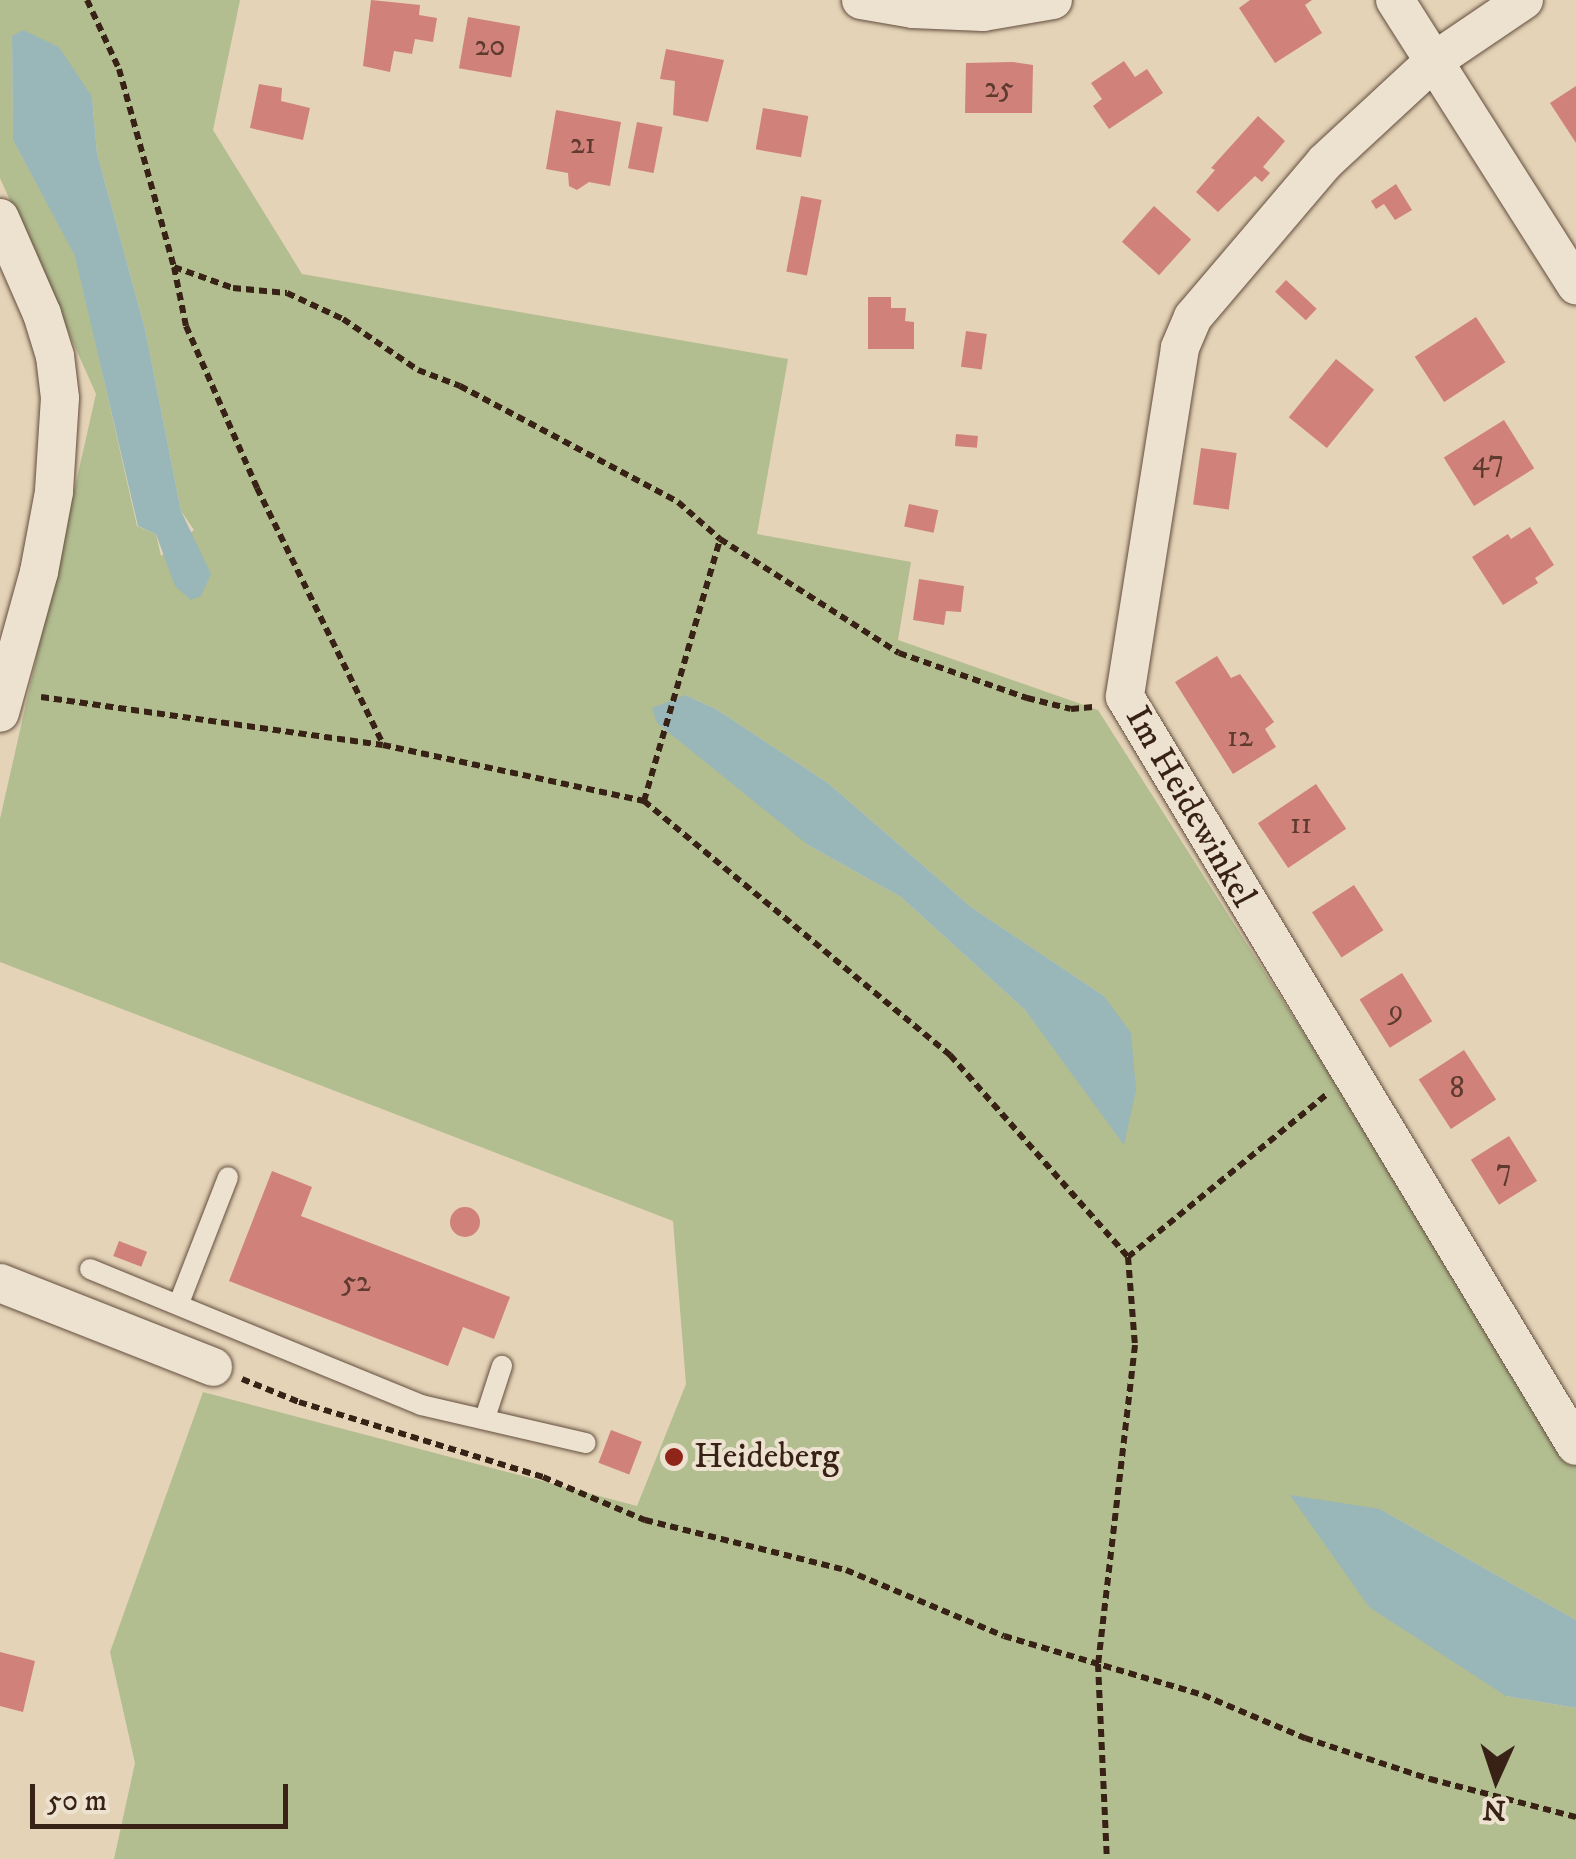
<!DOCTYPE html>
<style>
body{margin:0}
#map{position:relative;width:1576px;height:1859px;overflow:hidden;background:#e4d3b7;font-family:"IM FELL DW Pica",serif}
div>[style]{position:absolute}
.green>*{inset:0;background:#b2bd90}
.water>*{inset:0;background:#99b6b8}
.building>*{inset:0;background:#cf817a;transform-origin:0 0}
.round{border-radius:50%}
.path>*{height:6px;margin-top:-3px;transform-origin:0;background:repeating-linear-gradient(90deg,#382216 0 8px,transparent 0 13px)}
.roads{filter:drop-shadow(0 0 2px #634e3e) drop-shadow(0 0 2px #634e3e)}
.lane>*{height:20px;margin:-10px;padding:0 10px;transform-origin:10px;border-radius:10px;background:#ede2d0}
.street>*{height:38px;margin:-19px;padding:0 19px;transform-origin:19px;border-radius:19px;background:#ede2d0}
.dots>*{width:28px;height:28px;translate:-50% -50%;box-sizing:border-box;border:5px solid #ede2d0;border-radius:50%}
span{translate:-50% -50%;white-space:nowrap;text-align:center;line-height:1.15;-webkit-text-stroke:8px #ede2d0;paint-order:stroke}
.number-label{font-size:30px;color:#5e3a2f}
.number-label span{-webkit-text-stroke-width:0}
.street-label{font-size:35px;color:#382216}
.poi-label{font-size:35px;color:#382216}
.left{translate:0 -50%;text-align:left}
.north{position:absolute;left:1446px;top:1729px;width:100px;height:100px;-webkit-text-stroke:8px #ede2d0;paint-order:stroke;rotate:183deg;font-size:28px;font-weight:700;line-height:40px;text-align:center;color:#382216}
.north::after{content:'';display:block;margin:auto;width:35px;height:45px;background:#382216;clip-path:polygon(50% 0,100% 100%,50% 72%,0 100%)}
.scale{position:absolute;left:30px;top:1784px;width:258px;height:45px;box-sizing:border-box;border:5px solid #382216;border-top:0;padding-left:12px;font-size:30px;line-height:35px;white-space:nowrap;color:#382216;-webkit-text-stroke:8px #ede2d0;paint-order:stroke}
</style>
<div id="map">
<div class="green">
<div style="clip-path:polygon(evenodd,0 0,240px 0,213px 130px,302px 274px,788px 359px,757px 534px,911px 562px,898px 640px,1098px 710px,1576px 1461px,1576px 1620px,1380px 1509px,1506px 1696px,1576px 1708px,1576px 1859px,114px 1859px,135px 1763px,110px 1652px,203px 1392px,637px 1506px,686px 1384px,673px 1221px,0 962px,0 819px,96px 394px,0 178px,0 0,12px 36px,92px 97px,97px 153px,145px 329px,181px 511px,194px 530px,161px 556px,156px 534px,137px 526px,76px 256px,13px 140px,12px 36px,0 0,685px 695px,716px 709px,828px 783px,971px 907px,1104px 996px,1124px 1143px,1025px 1010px,901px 897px,808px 845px,685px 695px)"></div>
</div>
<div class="water">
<div style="clip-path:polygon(23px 30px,59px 47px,92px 97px,97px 153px,145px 329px,181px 511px,211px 574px,201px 596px,191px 600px,175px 586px,156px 534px,138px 526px,75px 256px,13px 140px,12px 36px)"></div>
<div style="clip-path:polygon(685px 695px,716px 709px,828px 783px,971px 907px,1104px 996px,1131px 1033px,1136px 1090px,1124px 1145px,1025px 1010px,901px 897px,808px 845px,657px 723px,652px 708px)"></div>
<div style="clip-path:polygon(1290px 1495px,1380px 1509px,1576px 1620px,1576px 1708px,1506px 1696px,1369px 1607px)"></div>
</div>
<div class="building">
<div style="clip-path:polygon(371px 0,420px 5px,419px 15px,437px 18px,433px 42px,415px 39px,412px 54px,394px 51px,390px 72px,363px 66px)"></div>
<div style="clip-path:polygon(1250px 0,1312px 0,1305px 5px,1322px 33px,1275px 63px,1239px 8px)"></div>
<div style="left:468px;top:17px;width:53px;height:52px;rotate:10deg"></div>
<div style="clip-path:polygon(666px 49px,724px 60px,708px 122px,673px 115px,675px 81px,660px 79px)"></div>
<div style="clip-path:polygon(1124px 61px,1135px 77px,1147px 69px,1163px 93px,1109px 129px,1093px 106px,1102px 99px,1091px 83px)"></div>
<div style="clip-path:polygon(1013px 62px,1033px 65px,1032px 113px,965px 113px,966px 63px)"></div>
<div style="clip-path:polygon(259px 84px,282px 88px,281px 101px,310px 108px,303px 140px,250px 128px)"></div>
<div style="clip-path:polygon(1576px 86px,1576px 143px,1550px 103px)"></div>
<div style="left:763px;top:108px;width:46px;height:42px;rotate:10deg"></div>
<div style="clip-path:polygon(556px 110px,621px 122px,610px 186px,589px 182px,577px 190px,569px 186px,568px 173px,546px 169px)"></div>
<div style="clip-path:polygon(1258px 116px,1285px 141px,1263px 167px,1270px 173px,1262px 182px,1255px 176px,1218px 212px,1196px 192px,1215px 170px,1211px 168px)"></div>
<div style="left:637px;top:122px;width:26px;height:47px;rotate:11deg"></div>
<div style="clip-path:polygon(1396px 184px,1412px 210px,1395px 220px,1384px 204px,1376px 209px,1371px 201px)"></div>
<div style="left:801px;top:196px;width:21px;height:77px;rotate:11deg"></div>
<div style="left:1154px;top:206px;width:50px;height:48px;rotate:42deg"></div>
<div style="left:1286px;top:280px;width:42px;height:16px;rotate:43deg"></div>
<div style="clip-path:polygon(868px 297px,891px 297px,891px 308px,906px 308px,905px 321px,914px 322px,914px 349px,868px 349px)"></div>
<div style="left:1476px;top:317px;width:54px;height:73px;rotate:57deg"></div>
<div style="left:966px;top:331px;width:21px;height:36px;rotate:8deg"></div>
<div style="left:1336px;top:359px;width:49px;height:75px;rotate:39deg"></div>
<div style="left:1504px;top:420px;width:57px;height:71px;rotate:58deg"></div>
<div style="left:956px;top:434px;width:22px;height:12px;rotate:5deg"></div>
<div style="left:1201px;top:448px;width:36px;height:57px;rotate:8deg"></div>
<div style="left:909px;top:504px;width:30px;height:23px;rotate:12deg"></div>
<div style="clip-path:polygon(1530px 527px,1554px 565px,1535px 578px,1538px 583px,1503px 605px,1472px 557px,1508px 534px,1511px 539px)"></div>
<div style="clip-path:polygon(919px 579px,964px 586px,961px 612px,946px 611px,944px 625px,913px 620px)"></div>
<div style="clip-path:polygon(1217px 656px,1231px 678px,1240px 674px,1274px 722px,1265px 729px,1276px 747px,1233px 774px,1175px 682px)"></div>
<div style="left:1316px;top:784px;width:54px;height:70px;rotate:56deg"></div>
<div style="left:1354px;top:885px;width:54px;height:50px;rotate:57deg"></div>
<div style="left:1402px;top:973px;width:57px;height:50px;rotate:58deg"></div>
<div style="left:1464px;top:1050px;width:59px;height:54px;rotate:57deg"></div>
<div style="left:1509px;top:1136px;width:53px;height:45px;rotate:58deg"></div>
<div style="clip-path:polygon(272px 1171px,312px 1187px,301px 1216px,510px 1297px,494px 1339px,463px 1327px,448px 1366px,229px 1281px)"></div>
<div class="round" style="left:450px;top:1207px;width:30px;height:30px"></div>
<div style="left:119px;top:1241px;width:30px;height:16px;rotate:21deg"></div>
<div style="left:611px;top:1430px;width:33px;height:35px;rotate:21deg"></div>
<div style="clip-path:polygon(0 1652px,35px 1661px,23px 1712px,0 1706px)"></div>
</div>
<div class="path">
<div style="left:87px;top:0;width:76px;rotate:65.1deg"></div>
<div style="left:119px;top:69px;width:205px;rotate:74.5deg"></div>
<div style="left:174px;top:267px;width:63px;rotate:19.6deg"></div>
<div style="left:233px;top:288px;width:54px;rotate:5.3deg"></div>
<div style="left:287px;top:293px;width:62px;rotate:24.9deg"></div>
<div style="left:343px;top:319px;width:91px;rotate:34.2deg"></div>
<div style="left:418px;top:370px;width:45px;rotate:20.9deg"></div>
<div style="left:460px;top:386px;width:247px;rotate:28deg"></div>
<div style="left:678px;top:502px;width:56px;rotate:41.4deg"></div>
<div style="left:720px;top:539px;width:212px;rotate:32.5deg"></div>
<div style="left:899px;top:653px;width:136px;rotate:19.4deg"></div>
<div style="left:1027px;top:698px;width:45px;rotate:14deg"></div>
<div style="left:1071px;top:709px;width:22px;rotate:-5deg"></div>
<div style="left:174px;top:267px;width:60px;rotate:78.5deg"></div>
<div style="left:186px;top:326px;width:177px;rotate:66.3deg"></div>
<div style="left:257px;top:488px;width:285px;rotate:63.8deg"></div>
<div style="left:41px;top:697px;width:345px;rotate:8deg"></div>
<div style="left:383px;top:745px;width:267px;rotate:12.1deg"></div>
<div style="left:644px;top:801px;width:398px;rotate:39.7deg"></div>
<div style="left:950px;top:1055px;width:269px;rotate:48.6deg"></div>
<div style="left:1128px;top:1257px;width:88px;rotate:85.5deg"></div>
<div style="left:1135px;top:1345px;width:321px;rotate:96.6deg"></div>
<div style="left:1098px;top:1664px;width:195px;rotate:87.4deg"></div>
<div style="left:644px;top:801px;width:273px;rotate:-73.8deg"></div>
<div style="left:1128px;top:1257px;width:256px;rotate:-39.3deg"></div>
<div style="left:242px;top:1379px;width:61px;rotate:22deg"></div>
<div style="left:299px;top:1402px;width:255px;rotate:17.1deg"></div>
<div style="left:543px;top:1477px;width:111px;rotate:22.9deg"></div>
<div style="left:645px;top:1520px;width:207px;rotate:14deg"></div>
<div style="left:846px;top:1570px;width:171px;rotate:22.7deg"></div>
<div style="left:1004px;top:1636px;width:208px;rotate:16.5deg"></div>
<div style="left:1203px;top:1695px;width:111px;rotate:22.9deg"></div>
<div style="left:1305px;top:1738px;width:132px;rotate:18.2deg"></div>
<div style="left:1430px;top:1779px;width:151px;rotate:14.6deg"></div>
</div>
<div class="roads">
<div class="lane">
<div style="left:90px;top:1269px;width:358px;rotate:22.3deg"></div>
<div style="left:421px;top:1405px;width:169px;rotate:13deg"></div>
<div style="left:179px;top:1303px;width:135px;rotate:-68.7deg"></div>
<div style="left:485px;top:1418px;width:55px;rotate:-71.9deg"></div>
</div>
<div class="street">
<div style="left:861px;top:0;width:53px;rotate:9.8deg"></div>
<div style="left:913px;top:9px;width:70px;rotate:2.5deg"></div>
<div style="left:983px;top:12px;width:71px;rotate:-9.7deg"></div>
<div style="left:1395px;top:0;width:338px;rotate:57.6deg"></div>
<div style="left:1524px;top:0;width:109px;rotate:145.9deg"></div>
<div style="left:1434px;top:61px;width:149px;rotate:137.2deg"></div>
<div style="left:1325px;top:162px;width:204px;rotate:130.4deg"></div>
<div style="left:1193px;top:317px;width:34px;rotate:113deg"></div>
<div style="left:1180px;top:348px;width:353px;rotate:99deg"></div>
<div style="left:1125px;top:697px;width:874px;rotate:58.95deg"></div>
<div style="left:0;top:218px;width:105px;rotate:66.4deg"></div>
<div style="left:42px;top:314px;width:44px;rotate:72.8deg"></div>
<div style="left:55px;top:356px;width:42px;rotate:83.2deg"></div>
<div style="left:60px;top:398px;width:94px;rotate:93.7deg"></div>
<div style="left:54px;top:492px;width:81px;rotate:100.6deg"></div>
<div style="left:39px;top:572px;width:146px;rotate:105.5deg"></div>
<div style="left:0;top:1283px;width:229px;rotate:21.5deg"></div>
</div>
</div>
<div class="dots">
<div style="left:674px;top:1457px;background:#8f2418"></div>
</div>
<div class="number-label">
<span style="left:490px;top:47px">20</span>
<span style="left:999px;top:89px">25</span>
<span style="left:583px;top:145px">21</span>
<span style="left:1488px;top:462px">47</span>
<span style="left:1240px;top:738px">12</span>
<span style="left:1301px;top:825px">11</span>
<span style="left:1396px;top:1011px">9</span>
<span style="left:1457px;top:1089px">8</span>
<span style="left:1504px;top:1171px">7</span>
<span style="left:356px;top:1283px">52</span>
</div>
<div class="street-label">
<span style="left:1190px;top:807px;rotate:60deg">Im Heidewinkel</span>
</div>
<div class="poi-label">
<span class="left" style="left:694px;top:1457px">Heideberg</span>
</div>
<div class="north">N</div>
<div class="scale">50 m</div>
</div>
